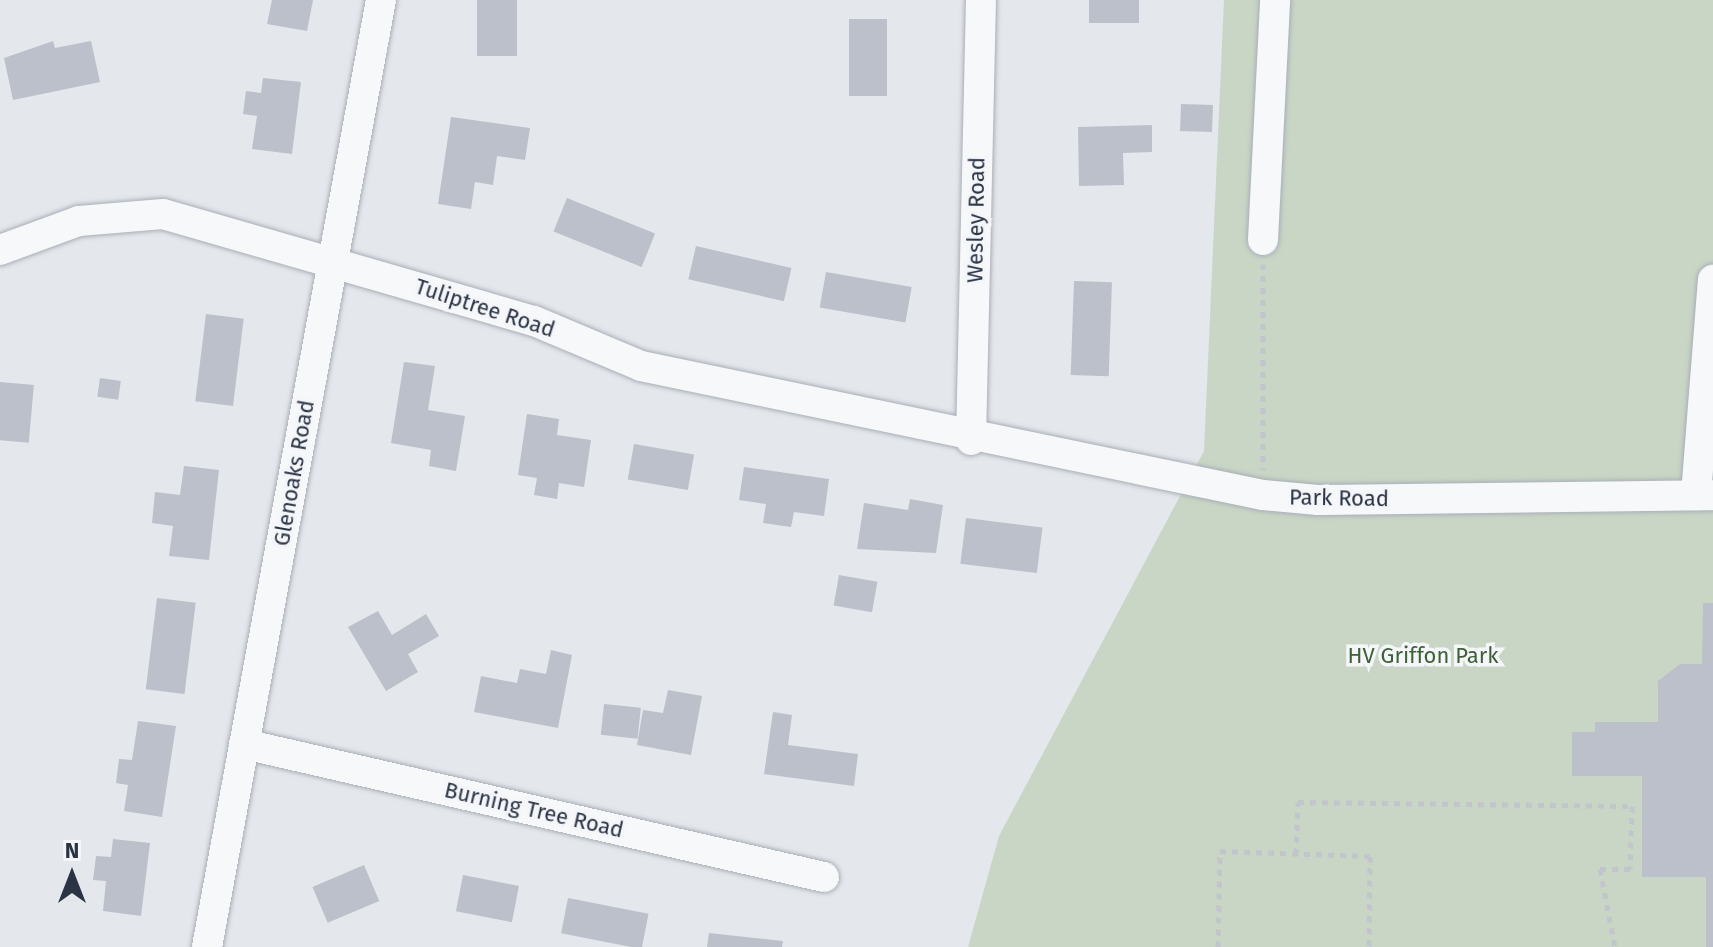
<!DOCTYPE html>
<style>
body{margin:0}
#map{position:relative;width:1713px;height:947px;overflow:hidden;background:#e4e7ec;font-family:"Fira Sans",sans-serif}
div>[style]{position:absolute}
.green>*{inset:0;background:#c9d6c5}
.building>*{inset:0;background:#bbc0ca;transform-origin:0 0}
.path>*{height:5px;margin-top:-2.5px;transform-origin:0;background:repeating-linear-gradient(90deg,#c2c5cb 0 6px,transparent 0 12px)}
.roads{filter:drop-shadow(0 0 2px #a9aeb7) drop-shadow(0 0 2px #a9aeb7)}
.minor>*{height:30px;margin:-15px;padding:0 15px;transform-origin:15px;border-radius:15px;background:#f7f8fa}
span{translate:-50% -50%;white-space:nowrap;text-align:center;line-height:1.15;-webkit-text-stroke:7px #f4f6f9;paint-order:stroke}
.street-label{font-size:22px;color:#2b3445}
.park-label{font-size:22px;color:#3f6138}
.north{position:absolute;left:32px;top:835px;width:80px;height:80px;-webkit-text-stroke:6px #f4f6f9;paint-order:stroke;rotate:0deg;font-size:22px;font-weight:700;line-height:32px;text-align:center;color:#2b3445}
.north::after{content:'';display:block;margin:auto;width:28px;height:36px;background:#2b3445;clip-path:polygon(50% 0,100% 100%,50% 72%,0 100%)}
</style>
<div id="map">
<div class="green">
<div style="clip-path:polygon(1224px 0,1713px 0,1713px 947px,968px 947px,999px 836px,1204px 451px)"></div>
</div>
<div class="building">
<div style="clip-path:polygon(272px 0,313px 0,307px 31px,267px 24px)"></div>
<div style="left:477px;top:0;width:40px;height:56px"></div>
<div style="left:1089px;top:0;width:50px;height:23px"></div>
<div style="left:849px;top:19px;width:38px;height:77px"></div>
<div style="clip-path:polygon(53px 41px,55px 48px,91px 41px,100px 82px,13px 100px,4px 58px)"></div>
<div style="clip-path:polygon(263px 78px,301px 82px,292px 154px,252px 149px,257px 116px,243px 114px,246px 91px,261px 93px)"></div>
<div style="left:1181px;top:104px;width:32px;height:27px;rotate:2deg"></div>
<div style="clip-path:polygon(451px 117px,530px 128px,525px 160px,497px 156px,493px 185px,475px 182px,471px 209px,438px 204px)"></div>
<div style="clip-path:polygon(1152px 125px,1152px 152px,1123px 153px,1124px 185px,1079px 186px,1078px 127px)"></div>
<div style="left:567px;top:198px;width:95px;height:36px;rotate:22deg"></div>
<div style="left:696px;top:246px;width:98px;height:34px;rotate:13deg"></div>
<div style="left:826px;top:272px;width:87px;height:36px;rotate:10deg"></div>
<div style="left:1074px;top:281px;width:38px;height:94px;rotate:2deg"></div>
<div style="left:206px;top:314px;width:38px;height:88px;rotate:7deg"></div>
<div style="clip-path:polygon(404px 362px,435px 366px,428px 410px,465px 416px,456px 471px,429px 466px,431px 450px,391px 443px)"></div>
<div style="left:100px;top:378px;width:21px;height:19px;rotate:8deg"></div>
<div style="left:0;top:382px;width:34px;height:58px;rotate:5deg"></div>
<div style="clip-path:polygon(527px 414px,559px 419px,557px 435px,591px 440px,584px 487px,559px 483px,557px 499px,534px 495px,537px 478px,518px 475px)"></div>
<div style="left:634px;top:444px;width:61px;height:36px;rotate:10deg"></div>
<div style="clip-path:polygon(184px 466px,219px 470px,209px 560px,169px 556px,173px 526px,152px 523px,155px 492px,180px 495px)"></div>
<div style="clip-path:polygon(744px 467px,829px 479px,824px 516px,794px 512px,791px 527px,763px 523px,766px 504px,739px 500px)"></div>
<div style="clip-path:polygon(910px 499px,943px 505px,936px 553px,857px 549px,864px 503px,908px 510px)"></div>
<div style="left:966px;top:518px;width:77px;height:46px;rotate:7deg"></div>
<div style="left:839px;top:575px;width:39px;height:31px;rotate:10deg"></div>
<div style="left:157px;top:598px;width:39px;height:92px;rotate:7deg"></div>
<div style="clip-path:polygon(1703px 603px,1713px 603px,1713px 947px,1706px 947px,1706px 877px,1642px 877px,1642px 776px,1572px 776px,1572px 732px,1595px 732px,1595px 722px,1658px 722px,1658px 681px,1680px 664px,1702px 664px)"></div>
<div style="clip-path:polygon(378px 611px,392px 635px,426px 614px,439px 636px,408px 654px,418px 672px,386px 691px,348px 627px)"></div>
<div style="clip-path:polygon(551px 650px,572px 655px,558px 728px,474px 712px,481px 676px,517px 683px,520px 669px,546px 674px)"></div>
<div style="clip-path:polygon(668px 690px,702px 696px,691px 755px,637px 745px,643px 710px,663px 713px)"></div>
<div style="left:604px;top:704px;width:37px;height:31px;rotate:6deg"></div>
<div style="clip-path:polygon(773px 712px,792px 715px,788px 745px,858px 754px,854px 786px,764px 774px)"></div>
<div style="clip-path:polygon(138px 721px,176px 726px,162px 817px,124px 811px,128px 785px,116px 783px,119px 759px,132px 760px)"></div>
<div style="clip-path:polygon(113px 839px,150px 843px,141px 916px,103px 911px,106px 881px,93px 880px,96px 856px,111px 857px)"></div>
<div style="left:364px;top:865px;width:39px;height:56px;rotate:67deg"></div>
<div style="left:463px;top:875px;width:57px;height:37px;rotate:11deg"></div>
<div style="left:568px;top:898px;width:82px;height:36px;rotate:11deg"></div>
<div style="clip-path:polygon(709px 933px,783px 941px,782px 947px,707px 947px)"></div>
</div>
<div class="path">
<div style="left:1263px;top:264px;width:206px;rotate:90deg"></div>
<div style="left:1296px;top:854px;width:52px;rotate:-87.8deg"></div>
<div style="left:1298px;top:802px;width:334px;rotate:0.7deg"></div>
<div style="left:1632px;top:806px;width:63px;rotate:91.8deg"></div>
<div style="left:1630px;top:869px;width:30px;rotate:180deg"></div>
<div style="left:1600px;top:869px;width:79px;rotate:79.1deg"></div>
<div style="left:1218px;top:947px;width:96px;rotate:-88.8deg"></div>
<div style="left:1220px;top:851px;width:150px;rotate:1.9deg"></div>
<div style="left:1370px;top:856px;width:91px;rotate:90.6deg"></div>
</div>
<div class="roads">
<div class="minor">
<div style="left:1263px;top:240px;width:240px;rotate:-87.1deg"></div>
<div style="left:0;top:250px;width:84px;rotate:-20.2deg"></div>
<div style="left:79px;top:221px;width:84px;rotate:-4.8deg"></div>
<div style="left:163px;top:214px;width:386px;rotate:16.1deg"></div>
<div style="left:534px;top:321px;width:116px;rotate:22.8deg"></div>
<div style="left:641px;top:366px;width:635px;rotate:11.72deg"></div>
<div style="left:1263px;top:495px;width:55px;rotate:5.2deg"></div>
<div style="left:1318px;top:500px;width:395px;rotate:-0.7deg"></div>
<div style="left:971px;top:440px;width:440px;rotate:-88.7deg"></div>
<div style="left:1696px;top:495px;width:216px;rotate:-85.5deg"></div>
<div style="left:244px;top:744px;width:595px;rotate:12.92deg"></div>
<div style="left:207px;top:947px;width:963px;rotate:-79.59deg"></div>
</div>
</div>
<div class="street-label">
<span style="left:976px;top:220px;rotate:-89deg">Wesley Road</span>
<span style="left:485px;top:308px;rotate:18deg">Tuliptree Road</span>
<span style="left:294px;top:473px;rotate:-80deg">Glenoaks Road</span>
<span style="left:1339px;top:498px;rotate:1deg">Park Road</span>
<span style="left:534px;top:810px;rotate:13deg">Burning Tree Road</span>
</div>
<div class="park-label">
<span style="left:1423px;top:656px">HV Griffon Park</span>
</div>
<div class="north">N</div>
</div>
